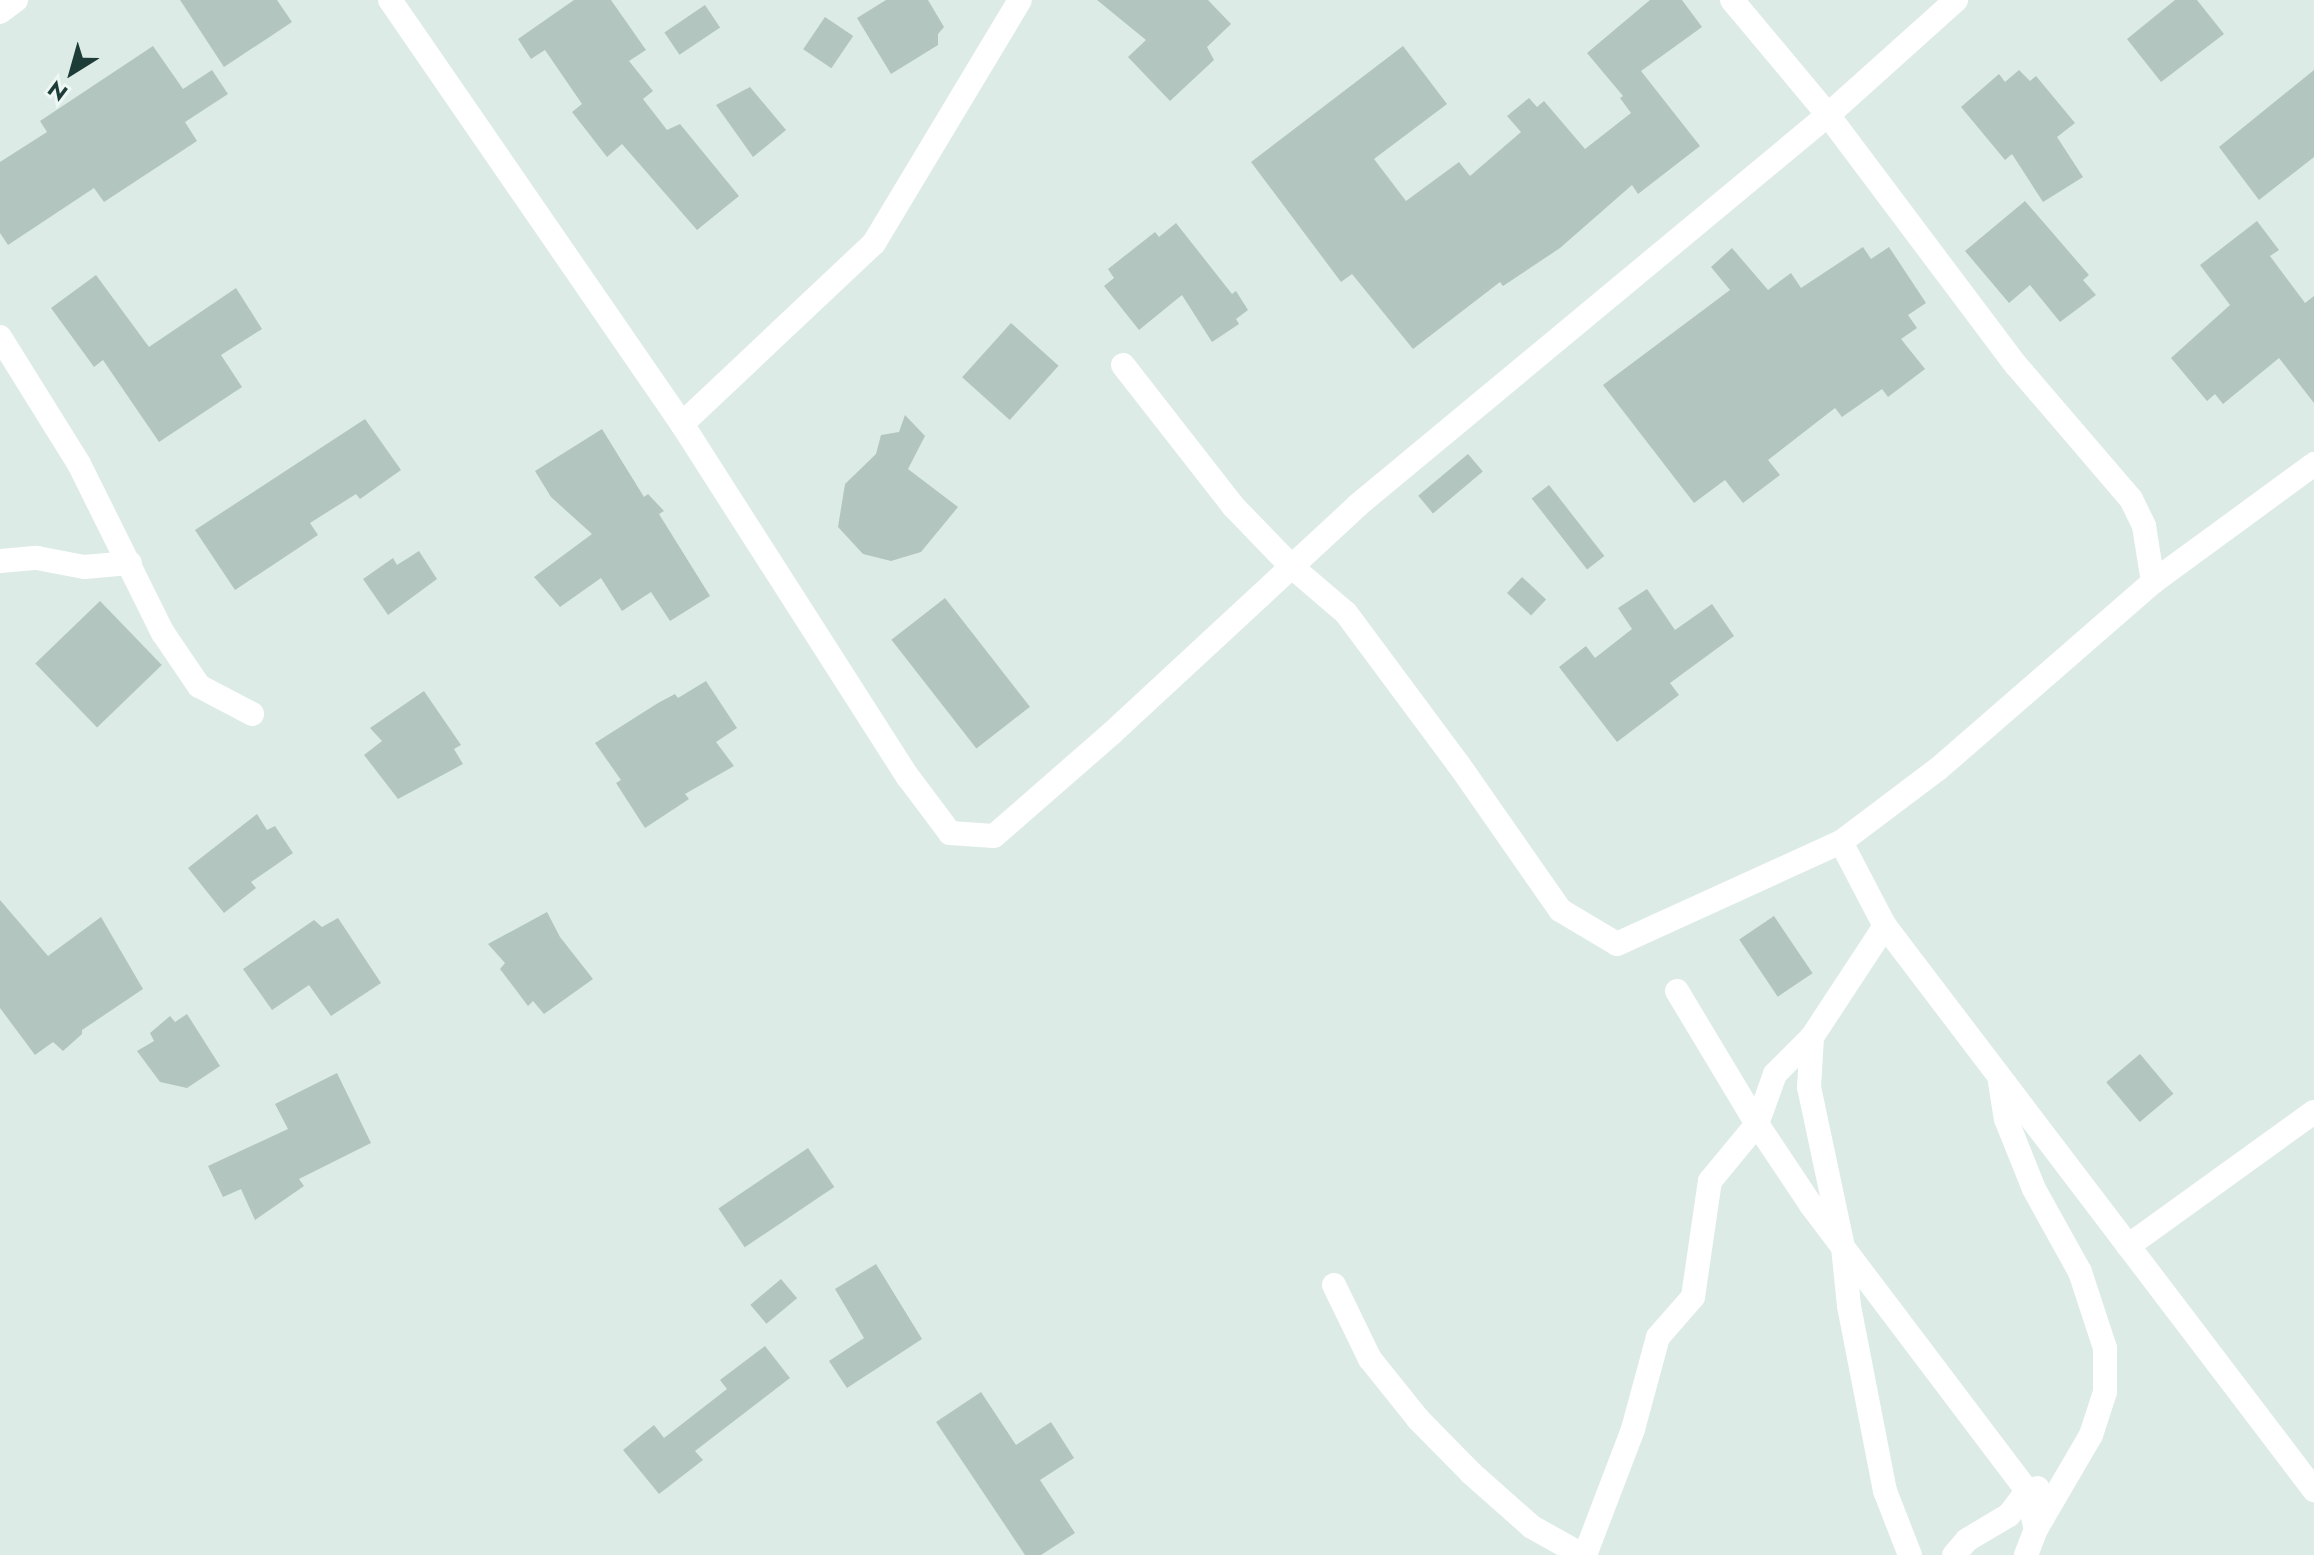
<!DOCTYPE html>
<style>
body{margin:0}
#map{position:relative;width:2314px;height:1555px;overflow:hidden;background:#dcebe6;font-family:Jost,sans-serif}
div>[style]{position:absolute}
.building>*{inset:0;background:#b2c5bf;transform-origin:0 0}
.minor>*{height:24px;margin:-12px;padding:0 12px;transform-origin:12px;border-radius:12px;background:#fff}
span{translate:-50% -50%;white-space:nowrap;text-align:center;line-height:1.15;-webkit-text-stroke:6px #edf7f3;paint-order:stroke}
.north{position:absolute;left:32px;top:32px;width:80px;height:80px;-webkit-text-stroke:6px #edf7f3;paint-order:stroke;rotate:217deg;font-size:22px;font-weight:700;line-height:32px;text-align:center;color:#1d3b37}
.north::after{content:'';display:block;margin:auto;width:28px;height:36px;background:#1d3b37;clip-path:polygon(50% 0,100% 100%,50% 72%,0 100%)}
</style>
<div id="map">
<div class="building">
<div style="clip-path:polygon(180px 0,277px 0,292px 22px,224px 67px)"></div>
<div style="clip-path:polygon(574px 0,611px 0,646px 50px,629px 61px,653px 91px,643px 99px,667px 130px,680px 124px,739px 196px,697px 230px,622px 144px,607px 157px,572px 112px,582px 104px,545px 50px,531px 59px,518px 39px)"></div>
<div style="clip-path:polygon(886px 0,928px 0,944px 27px,938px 34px,938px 45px,891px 74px,857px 18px)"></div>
<div style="clip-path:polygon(1097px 0,1208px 0,1231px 24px,1207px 47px,1214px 60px,1170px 101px,1128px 57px,1146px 40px)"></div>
<div style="clip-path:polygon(1650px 0,1682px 0,1702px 27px,1641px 71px,1700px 146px,1638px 194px,1632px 185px,1560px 248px,1503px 286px,1500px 282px,1413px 349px,1352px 274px,1341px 282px,1251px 162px,1403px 46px,1447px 104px,1374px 159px,1406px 201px,1459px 162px,1470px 176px,1521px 132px,1507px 116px,1529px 98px,1537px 107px,1544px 101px,1585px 149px,1631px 113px,1620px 98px,1623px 96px,1587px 53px)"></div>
<div style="clip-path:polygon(2175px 0,2197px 0,2224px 34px,2161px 82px,2127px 39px)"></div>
<div style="left:705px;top:5px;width:27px;height:49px;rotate:56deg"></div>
<div style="left:825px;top:17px;width:34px;height:39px;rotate:34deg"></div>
<div style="clip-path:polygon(153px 46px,183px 89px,212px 70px,228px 94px,185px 122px,197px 141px,104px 202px,94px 188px,8px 245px,0 233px,0 162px,47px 132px,40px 121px)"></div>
<div style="clip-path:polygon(2019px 70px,2030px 81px,2036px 76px,2075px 123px,2057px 137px,2083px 177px,2043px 202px,2012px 154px,2005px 160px,1961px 107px,1999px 74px,2005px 82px)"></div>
<div style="clip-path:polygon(2314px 70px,2314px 157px,2259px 200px,2219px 147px)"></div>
<div style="clip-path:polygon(750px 87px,786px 130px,753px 157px,716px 105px)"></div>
<div style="clip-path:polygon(2025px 201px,2089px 275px,2083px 280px,2096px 295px,2060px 322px,2030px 285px,2009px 303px,1965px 251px)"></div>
<div style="clip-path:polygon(2257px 221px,2279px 250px,2270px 256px,2305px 303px,2314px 296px,2314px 403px,2279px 358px,2223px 404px,2215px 394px,2207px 401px,2171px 358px,2230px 305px,2200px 265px)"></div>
<div style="clip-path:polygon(1176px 223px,1232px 294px,1236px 291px,1248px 310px,1236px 319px,1239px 324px,1212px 342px,1182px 295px,1139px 330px,1104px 286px,1114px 278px,1108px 269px,1155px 232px,1159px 237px)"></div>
<div style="clip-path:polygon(1863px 247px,1871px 259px,1889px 247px,1926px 303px,1908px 315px,1917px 328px,1901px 339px,1925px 369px,1888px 397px,1882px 389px,1842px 417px,1835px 408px,1768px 460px,1780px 475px,1743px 503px,1725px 480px,1694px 503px,1603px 385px,1730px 290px,1711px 267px,1732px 248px,1768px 290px,1791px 273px,1801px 288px)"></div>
<div style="clip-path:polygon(96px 275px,149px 347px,236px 288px,262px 329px,221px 355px,242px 387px,159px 442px,103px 360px,94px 367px,51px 308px)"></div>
<div style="left:1011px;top:323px;width:64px;height:73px;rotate:42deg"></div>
<div style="clip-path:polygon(905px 415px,925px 436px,908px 469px,958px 507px,921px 552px,891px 561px,863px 554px,838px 527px,845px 484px,876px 454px,881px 435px,899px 432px)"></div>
<div style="clip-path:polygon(365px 419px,401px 470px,360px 499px,356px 494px,310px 523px,318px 535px,235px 590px,195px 530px)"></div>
<div style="clip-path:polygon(602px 429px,644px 497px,648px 494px,664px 511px,659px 514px,710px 596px,670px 621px,651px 592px,622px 611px,601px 578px,560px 607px,534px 577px,592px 534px,551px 497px,535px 471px)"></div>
<div style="left:1468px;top:454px;width:23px;height:65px;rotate:50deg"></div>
<div style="left:1549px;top:485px;width:90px;height:22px;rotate:52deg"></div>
<div style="clip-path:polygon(419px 551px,437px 579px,388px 615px,363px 579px,393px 558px,397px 565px)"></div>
<div style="left:1522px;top:577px;width:33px;height:22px;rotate:43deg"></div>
<div style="clip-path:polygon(1647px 589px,1675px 630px,1712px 604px,1734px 636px,1670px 683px,1679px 695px,1617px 742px,1559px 667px,1586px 646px,1595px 658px,1632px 629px,1618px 608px)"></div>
<div style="left:945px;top:598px;width:138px;height:68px;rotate:52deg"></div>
<div style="left:100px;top:601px;width:89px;height:90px;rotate:46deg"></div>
<div style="clip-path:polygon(706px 681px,737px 728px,716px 742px,734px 766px,685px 794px,689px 799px,645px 828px,616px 783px,621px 780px,595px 743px,658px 703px,675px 694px,678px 698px)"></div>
<div style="clip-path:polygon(424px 691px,461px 745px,454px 749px,463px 764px,398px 799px,364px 755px,382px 741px,370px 728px)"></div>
<div style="clip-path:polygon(257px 814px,267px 830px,275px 826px,293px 853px,251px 882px,256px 888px,224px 913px,188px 868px)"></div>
<div style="clip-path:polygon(0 900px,48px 956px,101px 917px,143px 989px,82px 1030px,82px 1034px,63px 1051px,53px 1042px,35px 1055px,0 1008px)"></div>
<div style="clip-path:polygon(547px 912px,560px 937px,593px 979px,544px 1014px,533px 1001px,528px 1006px,500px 969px,505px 963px,488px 944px)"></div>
<div style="left:1774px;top:916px;width:69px;height:42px;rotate:56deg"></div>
<div style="clip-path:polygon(338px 918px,381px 983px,331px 1016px,309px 985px,272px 1010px,243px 969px,314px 920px,322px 927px)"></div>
<div style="clip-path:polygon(187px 1014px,220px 1066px,187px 1088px,160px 1082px,137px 1051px,154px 1041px,150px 1033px,170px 1016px,175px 1022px)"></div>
<div style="left:2140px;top:1054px;width:52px;height:44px;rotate:50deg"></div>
<div style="clip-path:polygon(337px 1073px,371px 1143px,299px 1179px,304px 1186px,255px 1220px,241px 1189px,223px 1197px,208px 1166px,288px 1129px,275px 1104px)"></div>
<div style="left:808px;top:1148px;width:47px;height:108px;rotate:56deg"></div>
<div style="clip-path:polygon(876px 1264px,922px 1339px,847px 1388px,829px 1361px,864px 1338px,835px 1289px)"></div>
<div style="left:781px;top:1279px;width:25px;height:40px;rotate:50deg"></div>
<div style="clip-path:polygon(765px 1346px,790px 1378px,695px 1451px,703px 1460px,659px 1494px,623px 1450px,654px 1425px,664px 1438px,727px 1389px,720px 1380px)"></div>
<div style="clip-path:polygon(981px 1392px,1016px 1445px,1051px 1422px,1074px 1458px,1040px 1480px,1075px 1533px,1041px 1555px,1025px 1555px,936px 1422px)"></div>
</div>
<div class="minor">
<div style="left:390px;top:0;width:515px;rotate:55.45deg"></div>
<div style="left:682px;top:424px;width:419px;rotate:57.4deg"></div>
<div style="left:908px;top:777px;width:70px;rotate:53.1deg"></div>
<div style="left:950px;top:833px;width:44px;rotate:3.9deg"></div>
<div style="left:994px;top:836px;width:157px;rotate:-41.1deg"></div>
<div style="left:1112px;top:733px;width:335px;rotate:-42.8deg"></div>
<div style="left:1358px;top:505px;width:611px;rotate:-39.69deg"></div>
<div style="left:1828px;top:115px;width:172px;rotate:-41.9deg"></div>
<div style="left:1732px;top:0;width:150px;rotate:50.1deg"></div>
<div style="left:1828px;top:115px;width:313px;rotate:53.1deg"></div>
<div style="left:2016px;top:365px;width:177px;rotate:49.4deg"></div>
<div style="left:2131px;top:499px;width:30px;rotate:64deg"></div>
<div style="left:2144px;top:526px;width:57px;rotate:80.9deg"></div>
<div style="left:0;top:12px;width:20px;rotate:-37deg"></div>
<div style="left:0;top:337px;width:150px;rotate:58.1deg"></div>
<div style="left:79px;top:464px;width:189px;rotate:63.6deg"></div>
<div style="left:163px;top:633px;width:64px;rotate:55.8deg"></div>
<div style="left:199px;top:686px;width:60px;rotate:27.8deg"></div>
<div style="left:1123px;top:365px;width:179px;rotate:52deg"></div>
<div style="left:1233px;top:506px;width:83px;rotate:46deg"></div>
<div style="left:1291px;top:566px;width:72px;rotate:40.5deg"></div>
<div style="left:1346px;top:613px;width:189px;rotate:53.4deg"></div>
<div style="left:1459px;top:765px;width:177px;rotate:55.1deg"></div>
<div style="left:1560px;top:910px;width:66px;rotate:30.8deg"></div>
<div style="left:1617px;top:944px;width:246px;rotate:-24.5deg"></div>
<div style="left:1841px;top:842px;width:121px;rotate:-37deg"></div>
<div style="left:1938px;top:769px;width:285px;rotate:-41deg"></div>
<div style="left:2153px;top:582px;width:200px;rotate:-36.2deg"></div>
<div style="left:682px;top:424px;width:264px;rotate:-43.3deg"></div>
<div style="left:874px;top:243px;width:283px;rotate:-59deg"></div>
<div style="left:0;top:561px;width:37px;rotate:-5deg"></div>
<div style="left:37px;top:558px;width:48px;rotate:10.8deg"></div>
<div style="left:84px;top:567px;width:46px;rotate:-5deg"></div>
<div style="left:1841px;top:842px;width:95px;rotate:62.4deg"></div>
<div style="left:1885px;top:926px;width:709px;rotate:52.74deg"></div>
<div style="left:1677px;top:991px;width:155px;rotate:59deg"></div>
<div style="left:1757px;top:1124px;width:97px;rotate:56.3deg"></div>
<div style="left:1811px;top:1205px;width:358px;rotate:52.9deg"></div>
<div style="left:2027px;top:1491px;width:39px;rotate:77deg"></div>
<div style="left:1812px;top:1037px;width:50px;rotate:93.4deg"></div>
<div style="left:1809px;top:1087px;width:164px;rotate:78deg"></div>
<div style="left:1843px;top:1247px;width:59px;rotate:84.2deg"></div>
<div style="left:1849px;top:1306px;width:188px;rotate:79deg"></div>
<div style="left:1885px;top:1491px;width:69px;rotate:68.7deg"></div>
<div style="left:2000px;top:1082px;width:37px;rotate:81deg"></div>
<div style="left:2006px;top:1119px;width:75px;rotate:68.2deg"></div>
<div style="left:2034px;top:1189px;width:95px;rotate:61deg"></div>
<div style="left:2080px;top:1272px;width:80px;rotate:71.8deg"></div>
<div style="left:2105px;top:1348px;width:44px;rotate:90deg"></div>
<div style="left:2105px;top:1392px;width:45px;rotate:108deg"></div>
<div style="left:2091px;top:1435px;width:109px;rotate:120.3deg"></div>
<div style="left:2036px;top:1529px;width:28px;rotate:111deg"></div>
<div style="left:2128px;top:1246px;width:229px;rotate:-35.8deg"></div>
<div style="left:1334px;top:1285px;width:82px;rotate:64.1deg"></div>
<div style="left:1370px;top:1359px;width:77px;rotate:51.3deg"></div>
<div style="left:1418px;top:1419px;width:76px;rotate:45.5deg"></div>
<div style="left:1471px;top:1473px;width:81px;rotate:41.5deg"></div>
<div style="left:1532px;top:1527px;width:57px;rotate:29.2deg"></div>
<div style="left:1585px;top:1555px;width:135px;rotate:-69.1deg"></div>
<div style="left:1633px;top:1429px;width:95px;rotate:-74.8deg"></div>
<div style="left:1658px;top:1337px;width:53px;rotate:-48.8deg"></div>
<div style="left:1693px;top:1297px;width:117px;rotate:-81.7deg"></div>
<div style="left:1710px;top:1181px;width:74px;rotate:-50.5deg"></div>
<div style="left:1757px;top:1124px;width:53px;rotate:-70.2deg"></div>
<div style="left:1775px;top:1074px;width:52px;rotate:-45deg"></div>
<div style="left:1812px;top:1037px;width:133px;rotate:-56.7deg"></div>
<div style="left:1954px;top:1555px;width:20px;rotate:-49deg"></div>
<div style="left:1967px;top:1540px;width:49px;rotate:-30.8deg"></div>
<div style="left:2009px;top:1515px;width:30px;rotate:-53deg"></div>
<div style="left:2027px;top:1491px;width:11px;rotate:-15deg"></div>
</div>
<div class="north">N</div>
</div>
